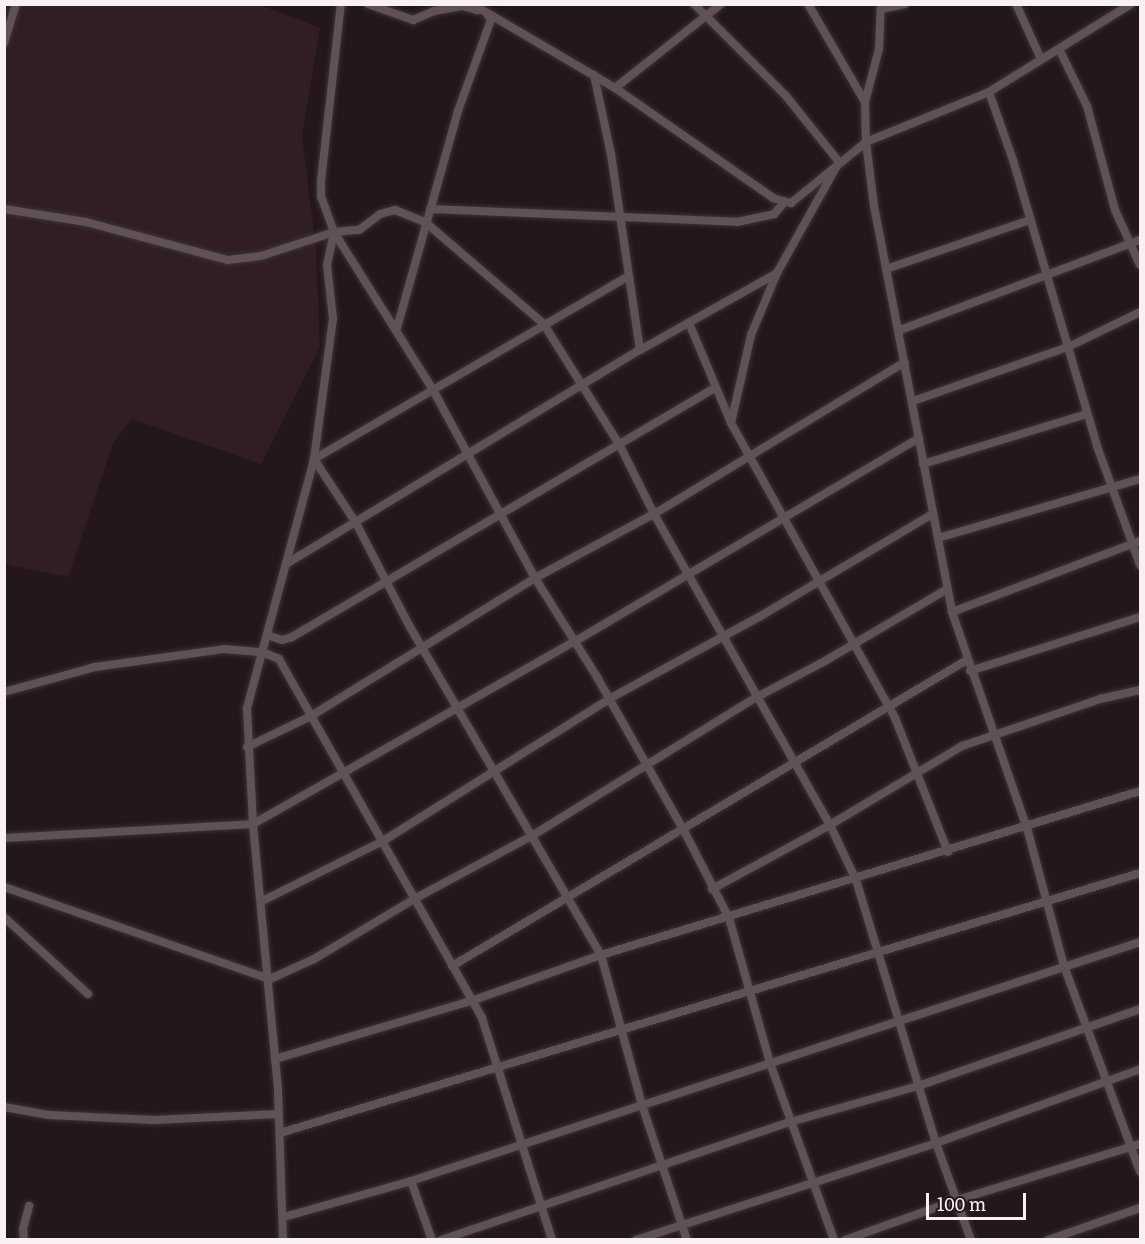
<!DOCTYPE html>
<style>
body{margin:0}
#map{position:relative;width:1145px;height:1244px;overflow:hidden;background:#23171b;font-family:Literata,serif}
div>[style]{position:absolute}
.built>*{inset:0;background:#301e24}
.roads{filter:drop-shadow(0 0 2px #3b3335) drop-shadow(0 0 2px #3b3335)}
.minor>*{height:8px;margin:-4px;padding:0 4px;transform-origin:4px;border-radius:4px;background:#605156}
span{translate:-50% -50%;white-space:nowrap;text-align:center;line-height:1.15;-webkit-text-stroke:5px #23171b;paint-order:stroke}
.frame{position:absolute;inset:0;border:6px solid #f9f0f3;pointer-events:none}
.scale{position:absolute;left:926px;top:1193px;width:100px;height:27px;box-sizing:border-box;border:3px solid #f9f0f3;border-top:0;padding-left:8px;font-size:18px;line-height:21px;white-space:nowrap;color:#f9f0f3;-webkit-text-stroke:4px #23171b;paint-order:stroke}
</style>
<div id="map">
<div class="built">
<div style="clip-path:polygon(5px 5px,260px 5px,320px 28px,302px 136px,316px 249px,320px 347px,261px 464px,132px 419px,113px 443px,68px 577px,5px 564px)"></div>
</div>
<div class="roads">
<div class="minor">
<div style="left:368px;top:4px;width:48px;rotate:19.6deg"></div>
<div style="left:413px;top:20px;width:23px;rotate:-23deg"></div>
<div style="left:434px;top:11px;width:28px;rotate:-10deg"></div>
<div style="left:462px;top:6px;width:16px;rotate:15deg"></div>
<div style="left:472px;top:4px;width:166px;rotate:30.4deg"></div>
<div style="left:615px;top:88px;width:193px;rotate:34.8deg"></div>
<div style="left:773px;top:198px;width:19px;rotate:16deg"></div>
<div style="left:791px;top:203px;width:97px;rotate:-39.1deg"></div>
<div style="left:866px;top:142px;width:133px;rotate:-22.1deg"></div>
<div style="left:989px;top:92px;width:167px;rotate:-31.8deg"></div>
<div style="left:694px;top:4px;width:130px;rotate:45deg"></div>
<div style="left:786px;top:96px;width:85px;rotate:51.2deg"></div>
<div style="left:839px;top:162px;width:127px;rotate:119.2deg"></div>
<div style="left:777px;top:273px;width:67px;rotate:112.8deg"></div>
<div style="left:751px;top:335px;width:90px;rotate:102.8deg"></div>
<div style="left:808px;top:4px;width:113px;rotate:59.8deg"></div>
<div style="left:865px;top:102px;width:40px;rotate:88.6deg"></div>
<div style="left:866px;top:142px;width:64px;rotate:82.9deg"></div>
<div style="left:874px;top:206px;width:413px;rotate:79.1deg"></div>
<div style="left:952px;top:612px;width:229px;rotate:70.9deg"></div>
<div style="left:1027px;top:828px;width:143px;rotate:75deg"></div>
<div style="left:1064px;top:966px;width:219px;rotate:69.7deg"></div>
<div style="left:1016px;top:4px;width:60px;rotate:65.6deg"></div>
<div style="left:881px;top:9px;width:24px;rotate:-12deg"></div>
<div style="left:4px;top:43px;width:41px;rotate:-72.9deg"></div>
<div style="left:1059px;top:49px;width:64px;rotate:63.8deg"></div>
<div style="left:1087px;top:106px;width:108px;rotate:74.9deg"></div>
<div style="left:1115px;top:210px;width:60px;rotate:65.6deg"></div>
<div style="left:594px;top:75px;width:81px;rotate:77.9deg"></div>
<div style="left:611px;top:154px;width:198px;rotate:81.6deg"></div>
<div style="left:615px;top:88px;width:135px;rotate:-38.4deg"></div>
<div style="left:989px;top:92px;width:72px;rotate:70.6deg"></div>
<div style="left:1013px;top:160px;width:298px;rotate:73.6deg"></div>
<div style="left:1097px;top:446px;width:127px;rotate:70.1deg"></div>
<div style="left:865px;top:102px;width:55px;rotate:-75.2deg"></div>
<div style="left:879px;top:49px;width:45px;rotate:-87.5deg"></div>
<div style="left:4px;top:209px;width:83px;rotate:9deg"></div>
<div style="left:86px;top:222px;width:147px;rotate:15deg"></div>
<div style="left:228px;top:260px;width:33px;rotate:-7deg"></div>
<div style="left:261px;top:256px;width:77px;rotate:-18.2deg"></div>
<div style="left:334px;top:232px;width:25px;rotate:-5deg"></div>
<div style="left:359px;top:230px;width:26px;rotate:-37deg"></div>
<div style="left:380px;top:214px;width:16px;rotate:-15deg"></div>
<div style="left:395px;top:210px;width:32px;rotate:22deg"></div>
<div style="left:425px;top:222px;width:155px;rotate:40.6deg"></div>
<div style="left:543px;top:323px;width:143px;rotate:57.9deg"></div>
<div style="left:619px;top:444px;width:78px;rotate:63.4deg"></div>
<div style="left:654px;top:514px;width:357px;rotate:60.5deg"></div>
<div style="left:830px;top:825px;width:61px;rotate:64.7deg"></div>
<div style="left:856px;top:880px;width:275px;rotate:73.1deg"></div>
<div style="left:936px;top:1143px;width:103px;rotate:70.2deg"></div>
<div style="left:430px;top:209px;width:307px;rotate:2.4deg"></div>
<div style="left:737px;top:222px;width:38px;rotate:-12deg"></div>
<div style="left:774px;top:214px;width:15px;rotate:-48deg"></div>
<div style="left:334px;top:232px;width:186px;rotate:57.9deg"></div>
<div style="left:433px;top:390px;width:214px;rotate:61.5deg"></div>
<div style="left:535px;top:578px;width:117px;rotate:57.9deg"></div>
<div style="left:597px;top:677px;width:172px;rotate:60.5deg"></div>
<div style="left:682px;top:827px;width:102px;rotate:62.7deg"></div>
<div style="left:729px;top:918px;width:151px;rotate:74.2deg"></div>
<div style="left:770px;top:1063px;width:188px;rotate:70.1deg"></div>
<div style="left:886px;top:269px;width:152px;rotate:-18.8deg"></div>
<div style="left:627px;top:277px;width:362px;rotate:149.8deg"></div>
<div style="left:314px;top:459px;width:77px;rotate:56.7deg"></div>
<div style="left:356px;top:523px;width:117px;rotate:62.6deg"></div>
<div style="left:410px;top:627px;width:380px;rotate:59.8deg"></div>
<div style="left:601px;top:955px;width:156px;rotate:74.7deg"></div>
<div style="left:642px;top:1105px;width:142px;rotate:71.6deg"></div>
<div style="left:689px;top:323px;width:108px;rotate:67.2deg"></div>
<div style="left:731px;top:423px;width:338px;rotate:60.9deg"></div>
<div style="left:895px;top:718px;width:144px;rotate:68.4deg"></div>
<div style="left:397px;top:328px;width:225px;rotate:-74.3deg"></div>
<div style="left:458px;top:111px;width:100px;rotate:-70.1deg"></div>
<div style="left:492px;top:17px;width:4px;rotate:-166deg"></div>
<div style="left:900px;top:330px;width:256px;rotate:-20.6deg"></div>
<div style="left:913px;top:401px;width:164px;rotate:-19.2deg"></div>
<div style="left:1068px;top:347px;width:80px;rotate:-25.9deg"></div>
<div style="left:923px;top:464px;width:171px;rotate:-17deg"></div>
<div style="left:938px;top:538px;width:210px;rotate:-16.3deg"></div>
<div style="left:286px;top:564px;width:414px;rotate:-31.2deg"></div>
<div style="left:640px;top:350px;width:157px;rotate:-29.3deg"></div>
<div style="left:952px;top:612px;width:201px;rotate:-20.7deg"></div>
<div style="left:267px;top:635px;width:16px;rotate:18deg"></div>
<div style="left:282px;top:640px;width:10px;rotate:-17deg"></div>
<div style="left:292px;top:637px;width:491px;rotate:-30.5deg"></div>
<div style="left:970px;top:671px;width:178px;rotate:-17.6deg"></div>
<div style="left:4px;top:692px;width:94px;rotate:-15.4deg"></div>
<div style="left:95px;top:667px;width:130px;rotate:-7.9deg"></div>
<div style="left:224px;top:649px;width:38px;rotate:5deg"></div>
<div style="left:262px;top:652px;width:18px;rotate:22deg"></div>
<div style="left:279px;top:659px;width:412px;rotate:60.5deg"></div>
<div style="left:482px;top:1018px;width:233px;rotate:72.5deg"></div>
<div style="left:247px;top:747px;width:71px;rotate:-25.8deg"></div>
<div style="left:311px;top:716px;width:263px;rotate:-31.6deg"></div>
<div style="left:535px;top:578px;width:135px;rotate:-28.3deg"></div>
<div style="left:654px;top:514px;width:293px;rotate:-31.2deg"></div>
<div style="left:4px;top:838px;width:249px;rotate:-3.2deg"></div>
<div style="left:253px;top:824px;width:369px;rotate:-29.6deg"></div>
<div style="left:574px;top:642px;width:401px;rotate:-30.6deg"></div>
<div style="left:4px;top:887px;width:281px;rotate:19.1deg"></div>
<div style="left:270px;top:979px;width:48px;rotate:-24.4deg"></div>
<div style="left:314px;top:959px;width:119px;rotate:-30.9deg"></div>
<div style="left:416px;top:898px;width:129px;rotate:-28.2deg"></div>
<div style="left:530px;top:837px;width:267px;rotate:-31.7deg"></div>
<div style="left:757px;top:697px;width:77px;rotate:-27.9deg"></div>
<div style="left:825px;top:661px;width:142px;rotate:-30.5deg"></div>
<div style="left:712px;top:889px;width:134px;rotate:-28.5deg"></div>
<div style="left:830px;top:825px;width:154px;rotate:-30.9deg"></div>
<div style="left:962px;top:746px;width:146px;rotate:-18.8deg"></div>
<div style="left:1100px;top:699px;width:41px;rotate:-12.7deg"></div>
<div style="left:262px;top:901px;width:135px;rotate:-26.4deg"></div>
<div style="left:383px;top:841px;width:267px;rotate:-32.1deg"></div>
<div style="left:609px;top:699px;width:171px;rotate:-28.7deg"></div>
<div style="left:759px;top:617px;width:200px;rotate:-30.7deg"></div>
<div style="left:4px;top:917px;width:114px;rotate:42.5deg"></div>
<div style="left:452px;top:966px;width:599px;rotate:-30.72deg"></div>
<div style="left:275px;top:1059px;width:208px;rotate:-16.5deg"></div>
<div style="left:474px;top:1000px;width:135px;rotate:-19.5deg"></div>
<div style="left:601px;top:955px;width:563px;rotate:-16.92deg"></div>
<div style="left:4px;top:1107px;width:46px;rotate:10.1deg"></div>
<div style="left:49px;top:1115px;width:105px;rotate:2.7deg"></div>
<div style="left:154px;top:1120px;width:125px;rotate:-2.7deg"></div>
<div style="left:280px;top:1133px;width:898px;rotate:-16.82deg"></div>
<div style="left:411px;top:1181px;width:63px;rotate:70.4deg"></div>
<div style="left:284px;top:1217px;width:132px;rotate:-15.8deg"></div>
<div style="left:411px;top:1181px;width:767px;rotate:-18.15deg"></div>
<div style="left:24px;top:1240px;width:11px;rotate:-95deg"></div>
<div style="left:23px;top:1229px;width:24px;rotate:-75deg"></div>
<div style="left:283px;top:1240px;width:151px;rotate:-91.9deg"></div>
<div style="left:278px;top:1089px;width:266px;rotate:-95.4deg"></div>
<div style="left:253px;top:824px;width:116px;rotate:-93deg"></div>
<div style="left:247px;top:708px;width:258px;rotate:-74.9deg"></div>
<div style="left:314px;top:459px;width:141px;rotate:-82.3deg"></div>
<div style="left:333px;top:319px;width:54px;rotate:-96.3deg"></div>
<div style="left:327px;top:265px;width:34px;rotate:-78deg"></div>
<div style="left:334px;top:232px;width:37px;rotate:-110deg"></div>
<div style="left:321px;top:197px;width:16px;rotate:-90deg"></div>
<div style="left:321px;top:181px;width:178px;rotate:-83.6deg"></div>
<div style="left:441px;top:1240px;width:368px;rotate:-18.7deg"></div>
<div style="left:790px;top:1122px;width:133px;rotate:-15.7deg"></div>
<div style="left:918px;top:1086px;width:235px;rotate:-19.1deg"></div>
<div style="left:636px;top:1240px;width:315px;rotate:-17.9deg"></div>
<div style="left:936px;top:1143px;width:217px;rotate:-19.9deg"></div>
<div style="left:845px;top:1240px;width:119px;rotate:-19.7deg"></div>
<div style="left:957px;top:1200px;width:191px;rotate:-17deg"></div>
<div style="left:1048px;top:1240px;width:97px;rotate:-19.2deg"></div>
</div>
</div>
<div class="frame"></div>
<div class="scale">100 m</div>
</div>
